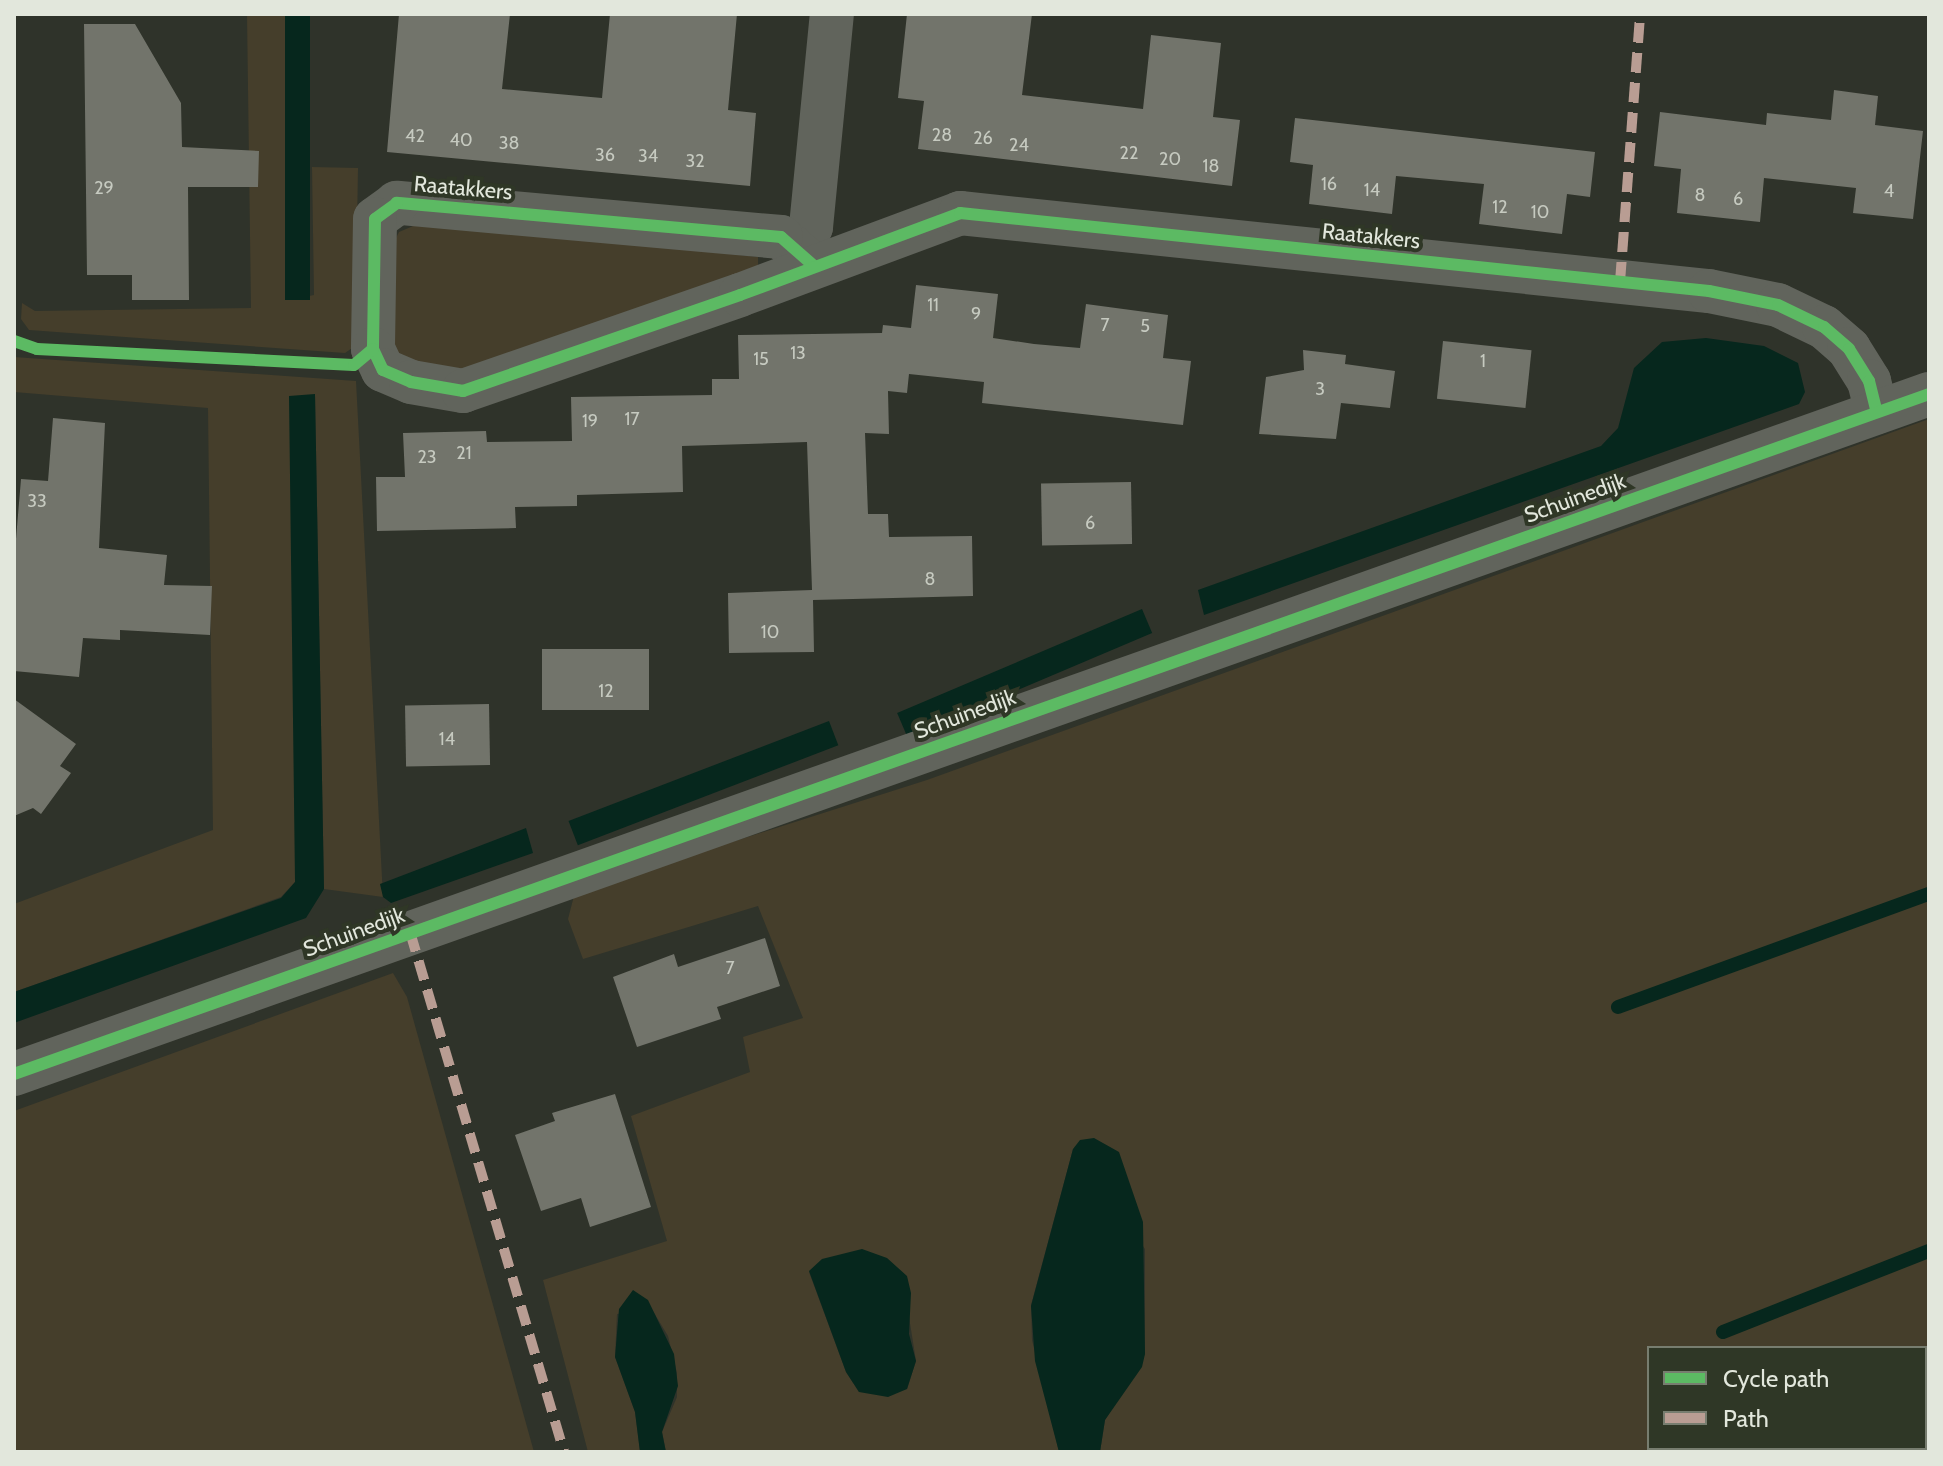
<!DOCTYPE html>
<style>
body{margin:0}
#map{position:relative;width:1943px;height:1466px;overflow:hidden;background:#2f332a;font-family:Cabin,sans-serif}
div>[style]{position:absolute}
.green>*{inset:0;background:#453e2b}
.water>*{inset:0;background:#06271d;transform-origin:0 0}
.stream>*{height:14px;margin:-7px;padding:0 7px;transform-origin:7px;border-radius:7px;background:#06271d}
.building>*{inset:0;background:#72746b;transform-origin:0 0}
.street>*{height:44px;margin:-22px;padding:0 22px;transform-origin:22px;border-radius:22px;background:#61645c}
.quiet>*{height:10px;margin-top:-5px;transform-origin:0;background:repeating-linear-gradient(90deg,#b99d93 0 20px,transparent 0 30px)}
.cycleway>*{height:12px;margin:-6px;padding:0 6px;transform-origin:6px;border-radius:6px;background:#5cba63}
span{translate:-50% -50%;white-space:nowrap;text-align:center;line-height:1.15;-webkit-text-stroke:8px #2f3726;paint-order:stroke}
.number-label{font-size:18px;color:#c6cac0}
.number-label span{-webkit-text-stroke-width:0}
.street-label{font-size:22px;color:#e2e7dc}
.frame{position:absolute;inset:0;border:16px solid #e2e7dc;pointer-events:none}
.legend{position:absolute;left:1647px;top:1346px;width:280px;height:104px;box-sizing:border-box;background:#2f3726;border:2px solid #777d6f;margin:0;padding:10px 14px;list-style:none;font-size:24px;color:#e2e7dc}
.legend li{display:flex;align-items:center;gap:16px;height:40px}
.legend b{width:40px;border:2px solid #777d6f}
</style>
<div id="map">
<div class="green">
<div style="clip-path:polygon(247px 14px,285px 14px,289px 300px,314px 295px,312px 167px,358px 168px,355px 346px,345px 353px,29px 330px,21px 319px,22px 303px,35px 311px,251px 308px)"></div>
<div style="clip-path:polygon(425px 221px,758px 257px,758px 274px,467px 373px,434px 373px,395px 352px,390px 250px,399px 232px)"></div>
<div style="clip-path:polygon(14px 357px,356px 381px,383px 897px,324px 889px,315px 395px,295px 882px,281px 897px,14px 992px,14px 904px,213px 830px,208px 408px,14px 392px)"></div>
<div style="clip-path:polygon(evenodd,1929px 419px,1929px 1452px,1100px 1452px,1105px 1420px,1145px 1354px,1145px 1249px,1073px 1149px,1031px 1305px,1032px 1340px,1059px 1452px,666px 1452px,662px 1432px,677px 1397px,677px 1373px,668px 1336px,653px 1311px,617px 1314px,615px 1357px,635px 1412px,640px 1452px,588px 1452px,543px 1280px,667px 1241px,631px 1116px,750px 1072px,743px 1037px,803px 1018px,758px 906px,583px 959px,568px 919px,575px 892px,927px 780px,1929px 419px,809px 1272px,909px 1317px,916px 1361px,907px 1389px,859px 1392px,846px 1372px,809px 1272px,1929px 419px,1649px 1348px,1925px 1348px,1925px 1448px,1649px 1448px,1649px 1348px)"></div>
<div style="clip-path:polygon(393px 973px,407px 997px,534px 1452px,14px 1452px,14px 1111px)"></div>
</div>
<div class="water">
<div style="left:285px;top:14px;width:25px;height:286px"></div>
<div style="clip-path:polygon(1706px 338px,1764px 346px,1798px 363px,1805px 392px,1799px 404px,1204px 615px,1198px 590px,1601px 446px,1618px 428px,1634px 368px,1662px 342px)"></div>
<div style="clip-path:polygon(315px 394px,324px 889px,306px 918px,14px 1023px,14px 992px,281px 898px,295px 882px,289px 396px)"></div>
<div style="left:1142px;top:609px;width:26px;height:266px;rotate:67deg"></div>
<div style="left:829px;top:721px;width:26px;height:279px;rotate:69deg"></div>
<div style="clip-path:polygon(526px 828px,533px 853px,391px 903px,383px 897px,380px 884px)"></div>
<div style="clip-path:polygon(1094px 1138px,1119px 1152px,1143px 1222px,1145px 1354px,1142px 1367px,1105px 1420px,1100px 1452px,1059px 1452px,1035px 1361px,1031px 1306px,1073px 1149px,1080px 1140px)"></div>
<div style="clip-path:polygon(862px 1249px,887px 1258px,907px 1276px,911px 1293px,909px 1334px,916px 1361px,907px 1389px,888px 1397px,859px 1392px,846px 1372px,809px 1271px,822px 1259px)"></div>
<div style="clip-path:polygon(633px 1290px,648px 1300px,674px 1354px,678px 1386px,662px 1432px,666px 1452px,640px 1452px,635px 1412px,615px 1357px,619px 1309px)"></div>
</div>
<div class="stream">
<div style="left:1618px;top:1007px;width:331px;rotate:-20deg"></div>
<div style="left:1723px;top:1332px;width:221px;rotate:-21.5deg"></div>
</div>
<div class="building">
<div style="clip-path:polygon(399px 14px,510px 14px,502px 89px,602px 98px,610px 14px,737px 14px,728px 110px,756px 113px,750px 186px,387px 152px)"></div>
<div style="clip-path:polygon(907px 14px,1032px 14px,1022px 95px,1143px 109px,1151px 35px,1221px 43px,1213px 117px,1240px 120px,1232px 186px,918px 149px,924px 101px,898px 98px)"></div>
<div style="clip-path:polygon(84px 24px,135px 24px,181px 103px,182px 147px,259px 151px,258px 187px,188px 187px,189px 300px,132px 300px,132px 275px,87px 275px)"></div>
<div style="clip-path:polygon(1834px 90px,1878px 96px,1875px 125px,1923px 131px,1913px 219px,1853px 213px,1856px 188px,1764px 178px,1760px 222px,1677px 213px,1681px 169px,1654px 166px,1660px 112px,1766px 125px,1767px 113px,1831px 120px)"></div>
<div style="clip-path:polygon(1295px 118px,1595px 152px,1590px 197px,1567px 194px,1562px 234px,1479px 224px,1484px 184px,1396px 176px,1392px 214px,1309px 204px,1313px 165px,1290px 162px)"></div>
<div style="clip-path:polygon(916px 285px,998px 294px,993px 338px,1034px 344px,1080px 348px,1086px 304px,1168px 315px,1163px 358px,1191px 361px,1183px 425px,982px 403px,984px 382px,947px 378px,909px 374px,907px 393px,888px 391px,889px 434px,865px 433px,868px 514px,888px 514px,889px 537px,972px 536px,973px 596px,813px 600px,814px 652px,729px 653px,728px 593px,812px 590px,807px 442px,682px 446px,683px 492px,577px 495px,577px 506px,515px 507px,516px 528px,377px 531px,376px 477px,405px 477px,403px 433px,486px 431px,487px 442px,572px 441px,571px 397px,712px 395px,712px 379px,739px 379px,738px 335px,882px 333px,883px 325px,911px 328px)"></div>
<div style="left:1443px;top:341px;width:89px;height:58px;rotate:6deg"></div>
<div style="clip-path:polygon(1303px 350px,1346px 355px,1345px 364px,1395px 371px,1390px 408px,1341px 403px,1336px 439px,1259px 434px,1266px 377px,1304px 370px)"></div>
<div style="clip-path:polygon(53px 418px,105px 423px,99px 548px,167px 555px,164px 585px,212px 586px,210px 635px,120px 630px,120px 640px,83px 638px,79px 677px,14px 671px,14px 563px,21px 479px,48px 481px)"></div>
<div style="left:1131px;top:482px;width:62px;height:90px;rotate:89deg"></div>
<div style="left:542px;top:649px;width:107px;height:61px"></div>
<div style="clip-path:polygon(14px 699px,76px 744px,60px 766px,71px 773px,41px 814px,33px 808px,14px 816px)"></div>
<div style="left:489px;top:704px;width:61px;height:84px;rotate:89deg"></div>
<div style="clip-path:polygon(765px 938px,780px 986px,717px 1007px,721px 1019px,637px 1047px,613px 977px,674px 954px,678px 967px)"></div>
<div style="clip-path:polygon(615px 1094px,651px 1207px,590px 1227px,581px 1198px,541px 1211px,515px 1135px,555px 1121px,552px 1113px)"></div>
</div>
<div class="street">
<div style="left:795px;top:250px;width:28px;rotate:-55deg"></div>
<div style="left:811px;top:227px;width:214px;rotate:-84.4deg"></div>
<div style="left:814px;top:266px;width:44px;rotate:-138.7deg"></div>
<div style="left:781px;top:237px;width:386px;rotate:-174.9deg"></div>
<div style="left:397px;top:203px;width:27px;rotate:144deg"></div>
<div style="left:375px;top:219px;width:130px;rotate:90.9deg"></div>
<div style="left:373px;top:349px;width:23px;rotate:65deg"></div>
<div style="left:383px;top:370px;width:30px;rotate:23deg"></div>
<div style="left:411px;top:382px;width:53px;rotate:9.8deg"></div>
<div style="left:463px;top:391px;width:293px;rotate:-19.1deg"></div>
<div style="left:740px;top:295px;width:235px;rotate:-20.4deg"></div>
<div style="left:960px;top:213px;width:753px;rotate:5.95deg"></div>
<div style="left:1709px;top:291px;width:70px;rotate:11.5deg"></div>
<div style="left:1778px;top:305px;width:51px;rotate:25.6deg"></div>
<div style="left:1824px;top:327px;width:33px;rotate:41deg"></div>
<div style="left:1849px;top:349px;width:38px;rotate:58deg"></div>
<div style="left:1869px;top:381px;width:32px;rotate:76deg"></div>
<div style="left:14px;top:1074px;width:2032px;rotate:-19.55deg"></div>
</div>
<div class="quiet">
<div style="left:1620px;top:282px;width:269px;rotate:-85.7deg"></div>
<div style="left:410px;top:932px;width:542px;rotate:73.5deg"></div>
</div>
<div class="cycleway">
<div style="left:814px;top:266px;width:44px;rotate:-138.7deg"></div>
<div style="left:781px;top:237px;width:386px;rotate:-174.9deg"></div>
<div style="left:397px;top:203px;width:27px;rotate:144deg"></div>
<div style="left:375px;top:219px;width:130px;rotate:90.9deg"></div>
<div style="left:373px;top:349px;width:23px;rotate:65deg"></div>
<div style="left:383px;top:370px;width:30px;rotate:23deg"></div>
<div style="left:411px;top:382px;width:53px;rotate:9.8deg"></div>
<div style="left:463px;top:391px;width:293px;rotate:-19.1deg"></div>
<div style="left:740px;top:295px;width:235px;rotate:-20.4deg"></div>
<div style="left:960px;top:213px;width:753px;rotate:5.95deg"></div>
<div style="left:1709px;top:291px;width:70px;rotate:11.5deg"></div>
<div style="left:1778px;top:305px;width:51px;rotate:25.6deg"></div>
<div style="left:1824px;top:327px;width:33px;rotate:41deg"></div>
<div style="left:1849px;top:349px;width:38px;rotate:58deg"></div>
<div style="left:1869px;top:381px;width:32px;rotate:76deg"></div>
<div style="left:14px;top:341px;width:24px;rotate:19deg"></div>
<div style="left:37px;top:349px;width:317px;rotate:2.9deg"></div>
<div style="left:354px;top:365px;width:25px;rotate:-40deg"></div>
<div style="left:14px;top:1074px;width:2032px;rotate:-19.55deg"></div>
</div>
<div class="number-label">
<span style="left:942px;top:135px">28</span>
<span style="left:415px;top:136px">42</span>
<span style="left:983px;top:138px">26</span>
<span style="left:461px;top:140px">40</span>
<span style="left:509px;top:143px">38</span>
<span style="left:1019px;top:145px">24</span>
<span style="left:1129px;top:153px">22</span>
<span style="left:605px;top:155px">36</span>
<span style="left:648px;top:156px">34</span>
<span style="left:1170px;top:159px">20</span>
<span style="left:695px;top:161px">32</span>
<span style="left:1211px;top:166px">18</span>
<span style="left:1329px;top:184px">16</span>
<span style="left:104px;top:188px">29</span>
<span style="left:1372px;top:190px">14</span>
<span style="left:1889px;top:191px">4</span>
<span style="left:1700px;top:195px">8</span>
<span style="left:1738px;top:199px">6</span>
<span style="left:1500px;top:207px">12</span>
<span style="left:1540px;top:212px">10</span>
<span style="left:933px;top:305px">11</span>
<span style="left:976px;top:314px">9</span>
<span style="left:1105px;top:325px">7</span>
<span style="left:1145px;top:326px">5</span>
<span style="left:798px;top:353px">13</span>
<span style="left:761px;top:359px">15</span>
<span style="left:1483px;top:361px">1</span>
<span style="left:1320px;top:389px">3</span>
<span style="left:632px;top:419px">17</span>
<span style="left:590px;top:421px">19</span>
<span style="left:464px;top:453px">21</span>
<span style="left:427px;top:457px">23</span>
<span style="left:37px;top:501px">33</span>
<span style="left:1090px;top:523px">6</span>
<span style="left:930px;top:579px">8</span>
<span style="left:770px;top:632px">10</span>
<span style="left:606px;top:691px">12</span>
<span style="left:447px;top:739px">14</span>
<span style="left:730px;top:968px">7</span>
</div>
<div class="street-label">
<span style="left:463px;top:188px;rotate:5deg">Raatakkers</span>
<span style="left:1371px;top:236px;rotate:6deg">Raatakkers</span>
<span style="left:1575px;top:498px;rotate:-20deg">Schuinedijk</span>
<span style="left:965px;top:714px;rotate:-20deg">Schuinedijk</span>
<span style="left:354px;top:932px;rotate:-20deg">Schuinedijk</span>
</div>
<div class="frame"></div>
<ul class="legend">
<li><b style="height:10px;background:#5cba63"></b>Cycle path</li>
<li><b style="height:10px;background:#b99d93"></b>Path</li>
</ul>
</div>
